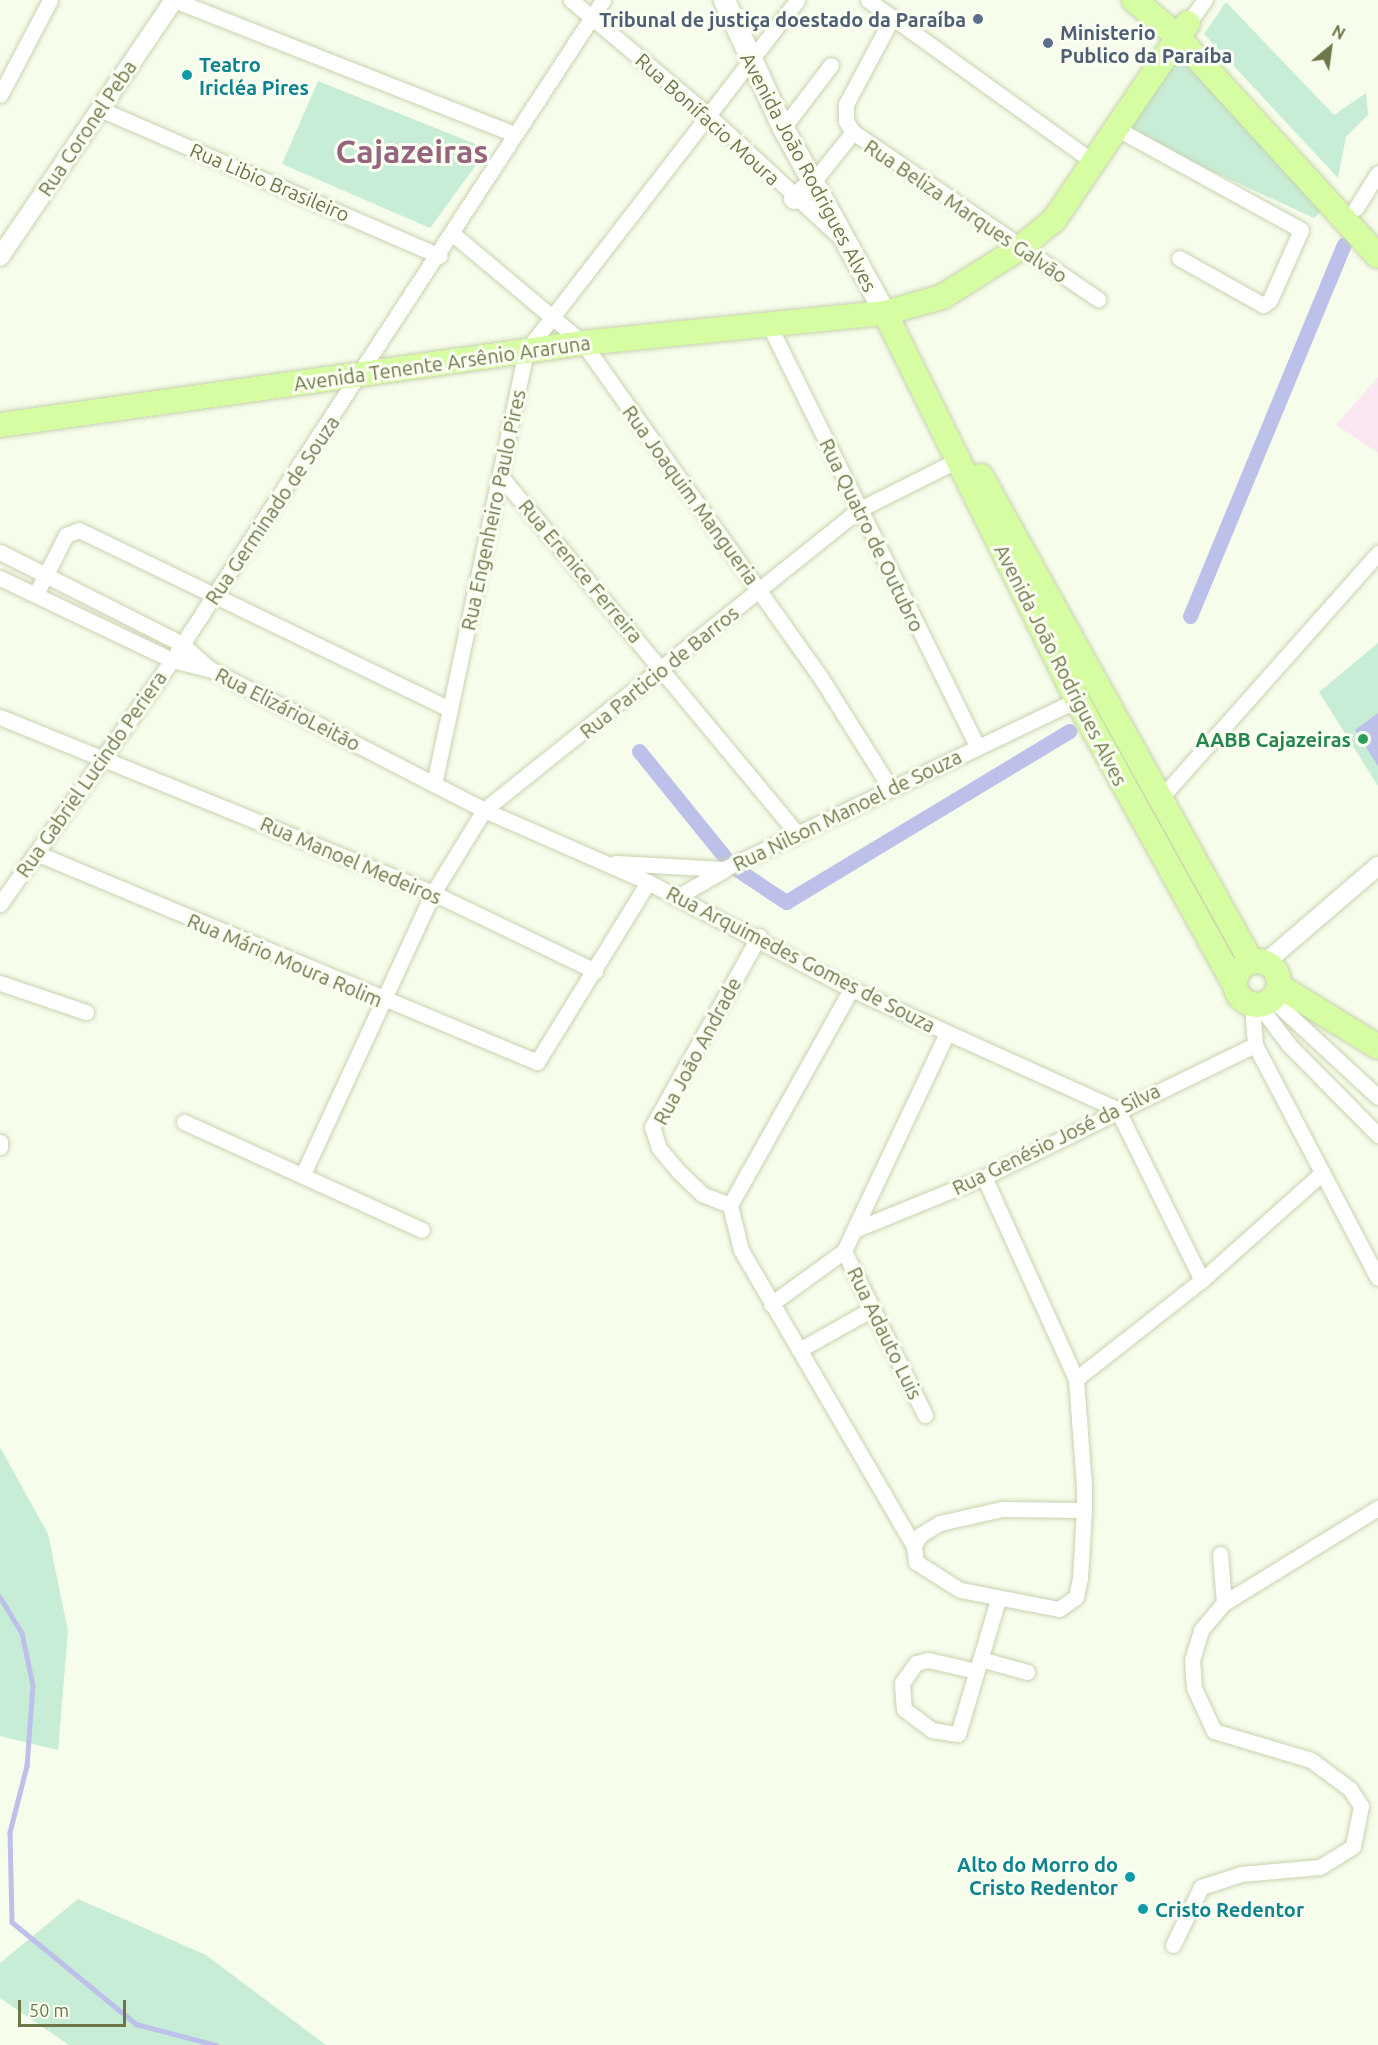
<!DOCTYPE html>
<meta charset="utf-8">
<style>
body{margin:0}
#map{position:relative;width:1378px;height:2045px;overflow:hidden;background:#f6fdeb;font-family:Ubuntu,sans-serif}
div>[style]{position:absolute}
.education>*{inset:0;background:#fae7f2}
.green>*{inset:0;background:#c8edd6}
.water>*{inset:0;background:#bdc0e9}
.stream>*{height:4.5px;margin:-2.25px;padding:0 2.25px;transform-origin:2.25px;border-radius:2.25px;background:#bdc0e9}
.canal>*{height:15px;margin:-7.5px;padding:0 7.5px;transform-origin:7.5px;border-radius:7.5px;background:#bdc0e9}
.roads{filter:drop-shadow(0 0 2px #c9d2af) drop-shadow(0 0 2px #c9d2af)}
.minor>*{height:15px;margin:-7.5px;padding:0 7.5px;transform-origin:7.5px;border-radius:7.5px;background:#fff}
.tertiary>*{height:18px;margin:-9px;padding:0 9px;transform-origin:9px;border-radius:9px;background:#fff}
.secondary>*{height:21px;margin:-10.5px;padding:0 10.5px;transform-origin:10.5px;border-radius:10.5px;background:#fff}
.primary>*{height:24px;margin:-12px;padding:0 12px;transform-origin:12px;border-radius:12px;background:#d7fda2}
.primary>.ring{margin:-12px;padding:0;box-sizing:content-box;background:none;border:24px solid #d7fda2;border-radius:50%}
.dots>*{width:16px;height:16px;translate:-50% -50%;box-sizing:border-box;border:3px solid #fafff2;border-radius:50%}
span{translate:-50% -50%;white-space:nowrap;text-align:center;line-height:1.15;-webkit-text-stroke:6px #fafff2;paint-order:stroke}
.service-label{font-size:20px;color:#4e5e75;font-weight:700}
.right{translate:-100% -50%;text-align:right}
.left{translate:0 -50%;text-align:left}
.culture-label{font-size:20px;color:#0d838f;font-weight:700}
.street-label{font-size:20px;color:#6f7649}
.leisure-label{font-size:20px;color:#27864d;font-weight:700}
.town-label{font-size:32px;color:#96647f;font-weight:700}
.north{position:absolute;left:1300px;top:18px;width:60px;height:60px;-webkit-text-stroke:4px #fafff2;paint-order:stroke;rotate:29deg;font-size:16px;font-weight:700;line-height:24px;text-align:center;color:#6f7649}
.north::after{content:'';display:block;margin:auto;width:21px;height:27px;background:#6f7649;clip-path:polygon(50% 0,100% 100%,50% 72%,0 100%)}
.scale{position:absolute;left:18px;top:2000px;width:108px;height:27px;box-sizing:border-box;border:3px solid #6f7649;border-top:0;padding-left:8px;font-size:18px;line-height:21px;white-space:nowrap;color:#6f7649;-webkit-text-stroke:4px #fafff2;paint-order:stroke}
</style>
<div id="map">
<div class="education">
<div style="clip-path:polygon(1378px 377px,1378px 453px,1336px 425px)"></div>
</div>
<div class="green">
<div style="clip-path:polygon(1226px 2px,1334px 115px,1366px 93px,1368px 115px,1346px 137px,1338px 178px,1204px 34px)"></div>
<div style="clip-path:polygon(1179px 52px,1323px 210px,1314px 218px,1123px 130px)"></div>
<div style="clip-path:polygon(318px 81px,488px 149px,430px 228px,282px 164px)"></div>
<div style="clip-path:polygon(1378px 643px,1378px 786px,1319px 692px)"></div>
<div style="clip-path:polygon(0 1447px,48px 1534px,68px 1631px,58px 1750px,0 1736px)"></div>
<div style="clip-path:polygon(78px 1899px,206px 1955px,326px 2045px,69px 2045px,0 1998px,0 1963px)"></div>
</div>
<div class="water">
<div style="clip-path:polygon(1378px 713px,1378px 766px,1355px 730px)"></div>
</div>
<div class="stream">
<div style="left:0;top:1597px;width:42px;rotate:58.6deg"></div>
<div style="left:22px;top:1633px;width:53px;rotate:78.1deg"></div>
<div style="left:33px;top:1685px;width:81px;rotate:94.2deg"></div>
<div style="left:27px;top:1766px;width:68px;rotate:104.4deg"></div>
<div style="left:10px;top:1832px;width:90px;rotate:88.7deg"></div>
<div style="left:12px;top:1922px;width:161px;rotate:39.4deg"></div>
<div style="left:136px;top:2024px;width:83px;rotate:14.7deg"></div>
</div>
<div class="canal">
<div style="left:1190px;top:616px;width:402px;rotate:-67.5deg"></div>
<div style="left:639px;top:751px;width:135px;rotate:51deg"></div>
<div style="left:732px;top:866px;width:65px;rotate:33.7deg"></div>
<div style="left:786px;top:902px;width:331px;rotate:-31.1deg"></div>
</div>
<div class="roads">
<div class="minor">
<div style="left:174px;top:0;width:365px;rotate:21.5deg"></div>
<div style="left:571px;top:0;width:179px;rotate:40deg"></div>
<div style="left:708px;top:115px;width:181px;rotate:42.8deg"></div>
<div style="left:868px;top:0;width:281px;rotate:35.7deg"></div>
<div style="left:892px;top:18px;width:98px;rotate:118.1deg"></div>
<div style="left:846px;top:104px;width:17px;rotate:90deg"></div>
<div style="left:846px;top:121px;width:13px;rotate:58deg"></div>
<div style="left:853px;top:132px;width:297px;rotate:34.3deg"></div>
<div style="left:1188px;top:23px;width:29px;rotate:-54deg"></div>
<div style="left:0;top:95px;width:107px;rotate:-62.2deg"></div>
<div style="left:100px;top:109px;width:370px;rotate:23.4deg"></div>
<div style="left:1114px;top:127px;width:213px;rotate:28.8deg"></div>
<div style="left:1301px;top:230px;width:77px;rotate:113.9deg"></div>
<div style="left:1270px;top:300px;width:9px;rotate:144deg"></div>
<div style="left:1263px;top:305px;width:96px;rotate:-150.8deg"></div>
<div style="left:783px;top:128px;width:79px;rotate:-52.7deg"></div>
<div style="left:813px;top:182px;width:64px;rotate:-51.3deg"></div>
<div style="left:1356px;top:208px;width:41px;rotate:-57.8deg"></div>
<div style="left:453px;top:234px;width:170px;rotate:40deg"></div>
<div style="left:583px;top:343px;width:411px;rotate:54.6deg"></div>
<div style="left:821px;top:678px;width:131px;rotate:57.8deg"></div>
<div style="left:768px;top:323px;width:473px;rotate:63.7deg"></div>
<div style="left:502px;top:478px;width:460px;rotate:50.3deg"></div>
<div style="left:0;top:552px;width:204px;rotate:26.8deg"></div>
<div style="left:182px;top:644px;width:38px;rotate:42deg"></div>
<div style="left:210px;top:669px;width:308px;rotate:27.2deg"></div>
<div style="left:484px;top:810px;width:179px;rotate:23.7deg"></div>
<div style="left:648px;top:882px;width:229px;rotate:27.8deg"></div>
<div style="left:851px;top:989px;width:292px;rotate:24.3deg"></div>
<div style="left:0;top:578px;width:191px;rotate:25.5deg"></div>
<div style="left:172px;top:660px;width:36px;rotate:14deg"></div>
<div style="left:36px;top:594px;width:66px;rotate:-63deg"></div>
<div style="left:66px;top:535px;width:14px;rotate:-21deg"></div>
<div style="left:79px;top:530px;width:412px;rotate:25.8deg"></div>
<div style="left:0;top:717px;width:467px;rotate:22.1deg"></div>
<div style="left:433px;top:893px;width:180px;rotate:25.7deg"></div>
<div style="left:434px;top:784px;width:443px;rotate:-78deg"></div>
<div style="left:526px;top:351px;width:443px;rotate:-52.3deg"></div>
<div style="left:1158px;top:801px;width:332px;rotate:-48.4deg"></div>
<div style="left:36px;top:853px;width:543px;rotate:22.64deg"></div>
<div style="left:537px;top:1062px;width:211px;rotate:-58.3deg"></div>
<div style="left:615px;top:863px;width:109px;rotate:3.2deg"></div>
<div style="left:724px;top:869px;width:391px;rotate:-25.6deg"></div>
<div style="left:677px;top:897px;width:54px;rotate:-29.9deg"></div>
<div style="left:0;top:904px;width:299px;rotate:-54.8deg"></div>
<div style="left:172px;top:660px;width:788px;rotate:-56.85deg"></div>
<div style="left:0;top:983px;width:91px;rotate:18.6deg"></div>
<div style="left:1272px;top:999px;width:144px;rotate:42.8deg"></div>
<div style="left:1252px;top:1004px;width:41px;rotate:85.8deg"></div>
<div style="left:1255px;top:1045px;width:263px;rotate:62.2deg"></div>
<div style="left:1259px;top:1005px;width:50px;rotate:53.1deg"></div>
<div style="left:1289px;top:1045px;width:127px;rotate:45.3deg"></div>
<div style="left:1117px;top:1109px;width:191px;rotate:63.6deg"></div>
<div style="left:184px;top:1122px;width:261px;rotate:24.4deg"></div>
<div style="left:0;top:1142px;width:5px;rotate:90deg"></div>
<div style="left:303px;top:1174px;width:310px;rotate:-65.2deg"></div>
<div style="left:433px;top:893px;width:97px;rotate:-58.4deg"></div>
<div style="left:484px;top:810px;width:479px;rotate:-38.7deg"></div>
<div style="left:858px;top:510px;width:110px;rotate:-26.6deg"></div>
<div style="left:984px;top:1177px;width:222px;rotate:65.5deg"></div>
<div style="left:1076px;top:1379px;width:107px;rotate:85.7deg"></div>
<div style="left:1084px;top:1486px;width:24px;rotate:90deg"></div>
<div style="left:1084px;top:1510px;width:68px;rotate:93.4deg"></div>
<div style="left:1080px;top:1578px;width:19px;rotate:102deg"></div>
<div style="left:1076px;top:1597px;width:21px;rotate:145deg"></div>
<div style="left:1059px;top:1609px;width:101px;rotate:-169.1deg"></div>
<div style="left:960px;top:1590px;width:52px;rotate:-147.5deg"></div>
<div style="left:916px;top:1562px;width:16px;rotate:-97deg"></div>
<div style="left:914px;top:1546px;width:13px;rotate:-61deg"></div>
<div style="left:920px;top:1535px;width:23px;rotate:-31deg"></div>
<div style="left:940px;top:1523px;width:64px;rotate:-12.7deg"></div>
<div style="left:1002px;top:1509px;width:82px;rotate:0.7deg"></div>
<div style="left:730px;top:1205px;width:46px;rotate:76.3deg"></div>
<div style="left:741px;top:1250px;width:343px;rotate:59.7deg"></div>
<div style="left:730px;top:1205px;width:30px;rotate:-159deg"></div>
<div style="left:702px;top:1194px;width:32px;rotate:-136deg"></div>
<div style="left:679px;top:1172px;width:31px;rotate:-130deg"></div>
<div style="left:659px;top:1148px;width:22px;rotate:-108deg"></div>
<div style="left:652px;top:1127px;width:219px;rotate:-60.7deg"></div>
<div style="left:730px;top:1205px;width:248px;rotate:-60.7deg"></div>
<div style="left:854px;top:1230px;width:140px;rotate:-22.2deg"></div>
<div style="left:984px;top:1177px;width:301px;rotate:-26deg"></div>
<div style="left:844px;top:1251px;width:183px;rotate:63.7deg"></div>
<div style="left:771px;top:1304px;width:90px;rotate:-36deg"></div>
<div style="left:844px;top:1251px;width:241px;rotate:-64.7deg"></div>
<div style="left:799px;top:1350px;width:84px;rotate:-29.3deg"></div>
<div style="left:1076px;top:1379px;width:160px;rotate:-38.2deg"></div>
<div style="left:1202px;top:1280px;width:161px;rotate:-41.7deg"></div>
<div style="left:1220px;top:1554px;width:49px;rotate:85.3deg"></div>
<div style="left:980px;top:1659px;width:49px;rotate:15.5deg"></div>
<div style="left:976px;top:1671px;width:49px;rotate:-167.1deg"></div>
<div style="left:928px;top:1660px;width:12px;rotate:166deg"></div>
<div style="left:916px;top:1663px;width:24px;rotate:125deg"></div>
<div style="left:902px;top:1683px;width:26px;rotate:86deg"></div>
<div style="left:904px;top:1709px;width:35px;rotate:37deg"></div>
<div style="left:932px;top:1730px;width:26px;rotate:9deg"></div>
<div style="left:958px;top:1734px;width:140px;rotate:-73.4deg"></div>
<div style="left:1173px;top:1945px;width:64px;rotate:-64.2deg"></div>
<div style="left:1201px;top:1887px;width:42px;rotate:-18deg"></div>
<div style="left:1241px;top:1874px;width:79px;rotate:-5.1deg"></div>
<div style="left:1320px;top:1867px;width:39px;rotate:-32deg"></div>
<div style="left:1353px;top:1846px;width:41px;rotate:-78.7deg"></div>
<div style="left:1361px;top:1806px;width:20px;rotate:-123deg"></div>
<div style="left:1350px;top:1789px;width:49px;rotate:-143.4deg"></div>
<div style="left:1311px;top:1760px;width:101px;rotate:-163.4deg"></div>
<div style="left:1214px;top:1731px;width:47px;rotate:-114.9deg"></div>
<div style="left:1194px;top:1688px;width:28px;rotate:-94deg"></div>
<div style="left:1192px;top:1660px;width:31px;rotate:-73deg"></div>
<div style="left:1201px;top:1630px;width:35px;rotate:-50deg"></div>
<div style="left:1224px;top:1603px;width:181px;rotate:-31.7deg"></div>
</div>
<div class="tertiary">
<div style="left:0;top:257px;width:310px;rotate:-55.9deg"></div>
<div style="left:1266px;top:962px;width:148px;rotate:-40.6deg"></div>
</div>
<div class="secondary">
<div style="left:724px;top:0;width:141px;rotate:65.3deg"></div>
<div style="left:783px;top:128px;width:211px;rotate:61.1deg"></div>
<div style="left:794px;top:198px;width:25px;rotate:-40deg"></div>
</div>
<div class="primary">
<div style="left:1134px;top:0;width:55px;rotate:39.8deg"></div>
<div style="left:1176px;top:35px;width:299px;rotate:47.6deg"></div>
<div style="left:885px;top:313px;width:432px;rotate:63.6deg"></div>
<div style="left:1077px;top:700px;width:324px;rotate:61deg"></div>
<div style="left:0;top:425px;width:589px;rotate:-8.01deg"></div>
<div style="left:583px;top:343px;width:303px;rotate:-5.7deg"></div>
<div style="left:885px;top:313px;width:59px;rotate:-15.7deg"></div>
<div style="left:942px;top:297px;width:92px;rotate:-32.1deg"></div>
<div style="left:1020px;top:248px;width:44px;rotate:-39.5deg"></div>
<div style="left:1054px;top:220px;width:238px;rotate:-55.8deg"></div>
<div style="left:981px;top:476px;width:555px;rotate:60.9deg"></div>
<div class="ring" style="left:1235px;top:961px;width:20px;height:20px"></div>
<div style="left:1279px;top:986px;width:116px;rotate:31.6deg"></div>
</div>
</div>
<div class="dots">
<div style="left:978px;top:19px;background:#5c6f8a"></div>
<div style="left:1048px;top:43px;background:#5c6f8a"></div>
<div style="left:187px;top:75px;background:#0f9aa8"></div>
<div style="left:1363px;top:739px;background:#2e9e5b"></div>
<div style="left:1130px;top:1877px;background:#0f9aa8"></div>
<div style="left:1143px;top:1909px;background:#0f9aa8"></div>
</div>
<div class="service-label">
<span class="right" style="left:966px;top:19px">Tribunal de justiça doestado da Paraíba</span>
<span class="left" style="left:1060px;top:44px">Ministerio<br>Publico da Paraíba</span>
</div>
<div class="culture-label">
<span class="left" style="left:199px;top:76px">Teatro<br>Iricléa Pires</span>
<span class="right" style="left:1118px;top:1876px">Alto do Morro do<br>Cristo Redentor</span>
<span class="left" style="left:1155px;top:1909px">Cristo Redentor</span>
</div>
<div class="street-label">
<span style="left:708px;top:119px;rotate:42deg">Rua Bonifacio Moura</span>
<span style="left:87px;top:128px;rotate:-56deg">Rua Coronel Peba</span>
<span style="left:809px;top:172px;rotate:62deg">Avenida João Rodrigues Alves</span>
<span style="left:270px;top:182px;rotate:23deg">Rua Libio Brasileiro</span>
<span style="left:966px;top:211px;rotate:34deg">Rua Beliza Marques Galvão</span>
<span style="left:442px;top:363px;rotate:-8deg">Avenida Tenente Arsênio Araruna</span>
<span style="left:691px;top:495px;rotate:54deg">Rua Joaquim Mangueria</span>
<span style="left:272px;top:510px;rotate:-56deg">Rua Germinado de Souza</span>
<span style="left:493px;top:510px;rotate:-78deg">Rua Engenheiro Paulo Pires</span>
<span style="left:872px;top:535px;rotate:64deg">Rua Quatro de Outubro</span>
<span style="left:581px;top:571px;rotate:50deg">Rua Erenice Ferreira</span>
<span style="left:1061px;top:665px;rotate:63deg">Avenida João Rodrigues Alves</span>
<span style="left:659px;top:672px;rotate:-39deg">Rua Particio de Barros</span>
<span style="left:288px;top:709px;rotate:27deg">Rua ElizárioLeitão</span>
<span style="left:91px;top:774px;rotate:-55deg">Rua Gabriel Lucindo Periera</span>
<span style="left:847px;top:810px;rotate:-26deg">Rua Nilson Manoel de Souza</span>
<span style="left:351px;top:860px;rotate:23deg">Rua Manoel Medeiros</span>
<span style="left:801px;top:959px;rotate:27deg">Rua Arquimedes Gomes de Souza</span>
<span style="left:285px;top:960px;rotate:23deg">Rua Mário Moura Rolim</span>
<span style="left:697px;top:1051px;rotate:-62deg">Rua João Andrade</span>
<span style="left:1056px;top:1139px;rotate:-26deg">Rua Genésio José da Silva</span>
<span style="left:885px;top:1333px;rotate:64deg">Rua Adauto Luis</span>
</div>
<div class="leisure-label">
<span class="right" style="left:1351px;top:739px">AABB Cajazeiras</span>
</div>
<div class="town-label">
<span style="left:412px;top:151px">Cajazeiras</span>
</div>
<div class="north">N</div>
<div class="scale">50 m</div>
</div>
